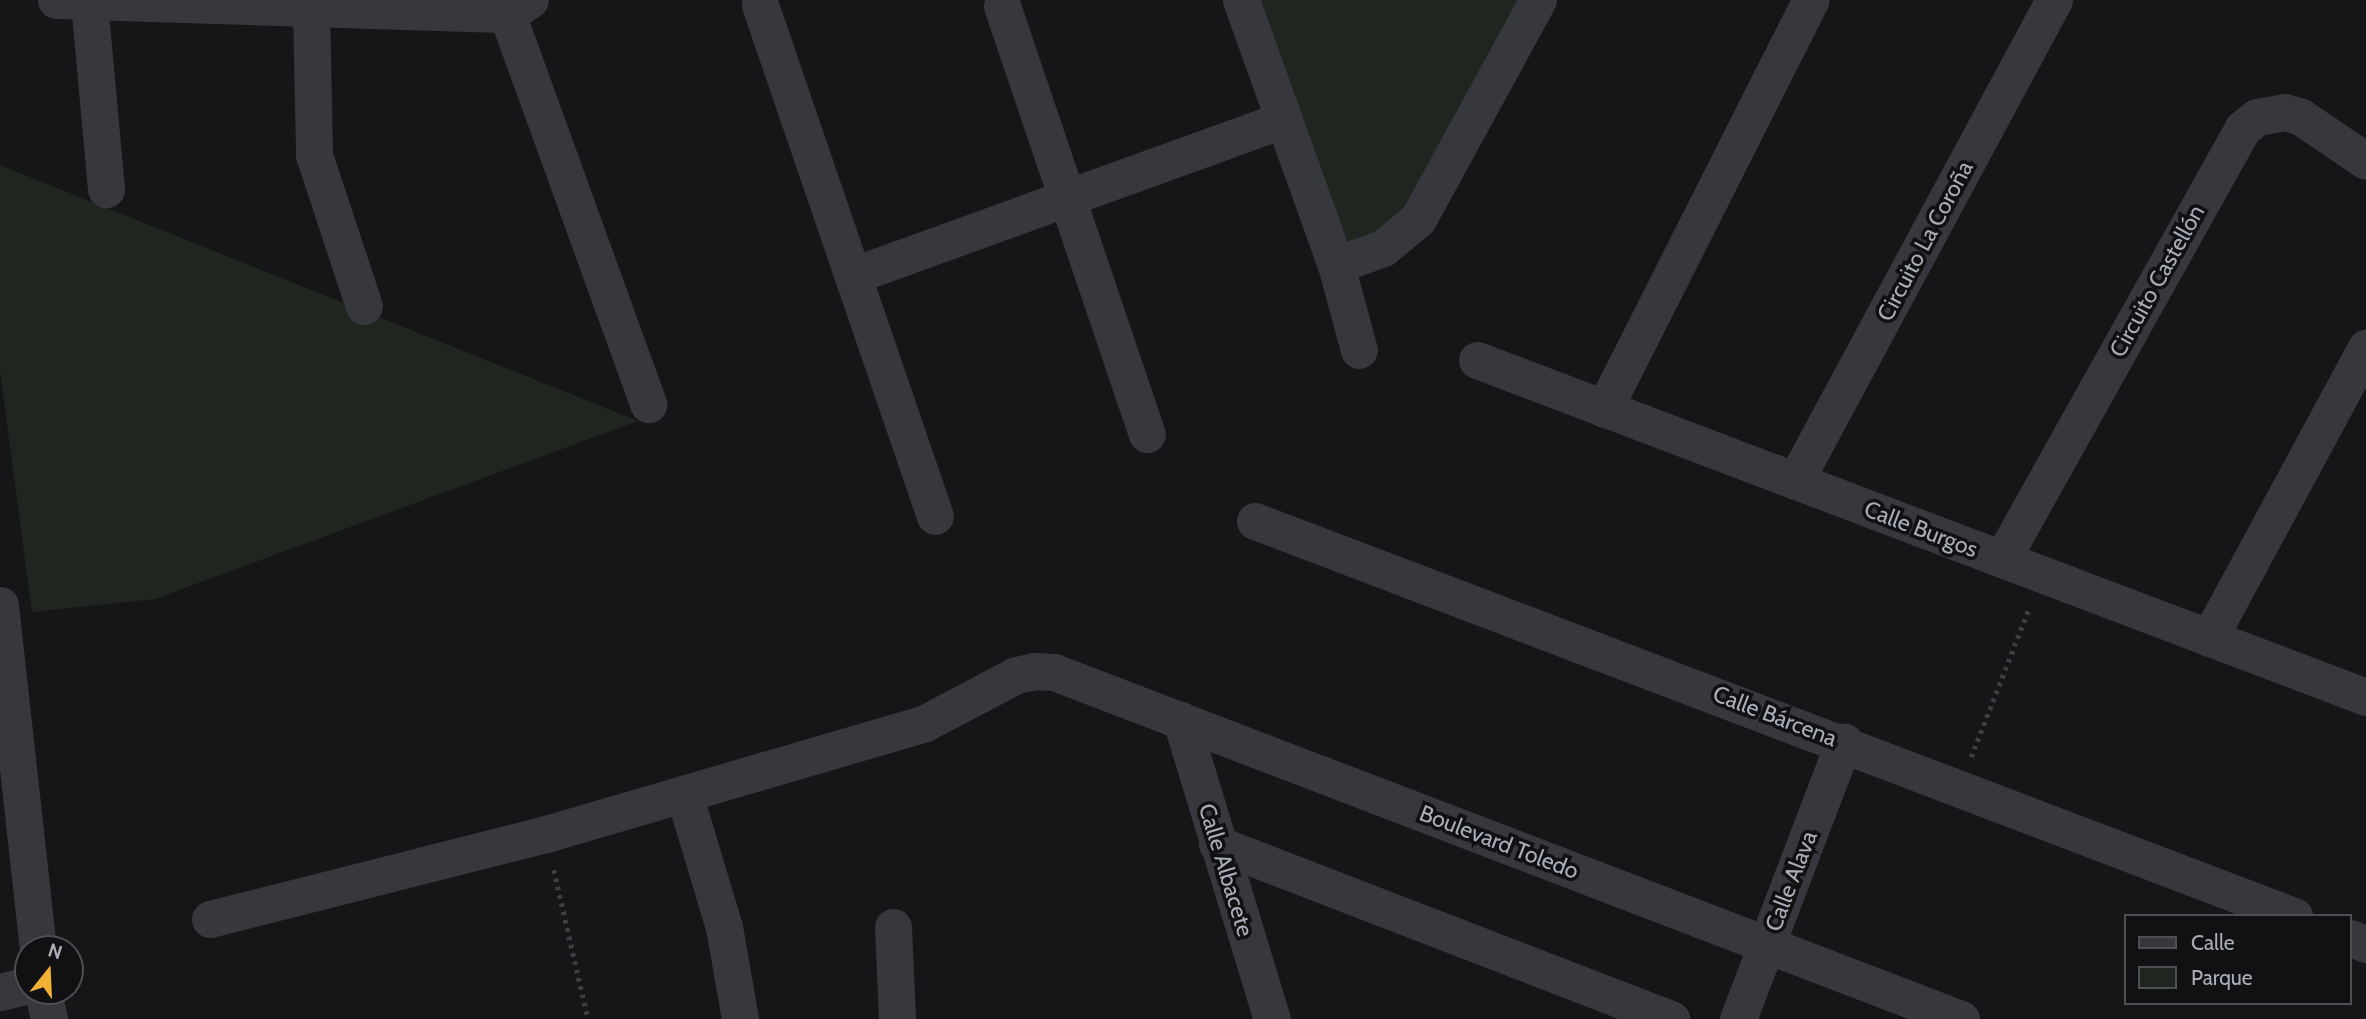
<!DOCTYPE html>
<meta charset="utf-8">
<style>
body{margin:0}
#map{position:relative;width:2366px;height:1019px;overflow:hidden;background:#161618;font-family:Cabin,sans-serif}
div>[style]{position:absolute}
.green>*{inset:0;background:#1e261f}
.path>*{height:4.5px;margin-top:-2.25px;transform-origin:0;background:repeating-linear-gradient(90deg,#3d3f44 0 3.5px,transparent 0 8.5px)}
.street>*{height:37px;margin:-18.5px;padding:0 18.5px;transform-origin:18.5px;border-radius:18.5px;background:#37383d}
span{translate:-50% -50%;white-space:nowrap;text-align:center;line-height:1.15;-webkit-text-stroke:7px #111113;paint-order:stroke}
.street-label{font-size:23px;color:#a8adb8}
.legend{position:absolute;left:2124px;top:914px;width:228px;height:91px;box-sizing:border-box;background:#111113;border:2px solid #4d4f55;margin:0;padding:9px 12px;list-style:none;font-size:21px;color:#a8adb8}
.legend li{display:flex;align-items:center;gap:14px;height:35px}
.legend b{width:35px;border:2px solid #4d4f55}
.north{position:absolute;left:14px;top:935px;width:70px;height:70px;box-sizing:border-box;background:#111113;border:2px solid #4d4f55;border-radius:50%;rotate:18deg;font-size:19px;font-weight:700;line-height:28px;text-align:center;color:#a8adb8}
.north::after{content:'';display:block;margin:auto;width:24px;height:32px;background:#f2b134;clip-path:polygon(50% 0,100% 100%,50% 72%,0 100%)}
</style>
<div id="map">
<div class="green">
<div style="clip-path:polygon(1253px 0,1523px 0,1400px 217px,1350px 247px)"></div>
<div style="clip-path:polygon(0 165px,638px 421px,155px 599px,32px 612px,0 371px)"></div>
</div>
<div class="path">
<div style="left:1971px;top:757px;width:160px;rotate:-68.7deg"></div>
<div style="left:554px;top:870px;width:153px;rotate:77.1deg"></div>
</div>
<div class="street">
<div style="left:56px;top:0;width:453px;rotate:1.8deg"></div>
<div style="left:509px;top:14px;width:25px;rotate:-34deg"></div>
<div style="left:502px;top:0;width:430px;rotate:70.1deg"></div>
<div style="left:1241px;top:0;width:282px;rotate:70.3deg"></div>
<div style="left:1336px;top:265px;width:88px;rotate:74.9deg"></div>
<div style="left:89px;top:2px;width:188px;rotate:84.8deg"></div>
<div style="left:760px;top:5px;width:540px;rotate:71.1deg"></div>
<div style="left:1002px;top:6px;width:452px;rotate:71.3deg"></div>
<div style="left:311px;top:8px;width:147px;rotate:88.8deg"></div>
<div style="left:314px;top:155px;width:159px;rotate:71.7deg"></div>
<div style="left:1336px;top:265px;width:50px;rotate:-19.9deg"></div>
<div style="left:1383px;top:248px;width:45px;rotate:-39.6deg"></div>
<div style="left:1418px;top:219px;width:250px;rotate:-61.3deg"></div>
<div style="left:854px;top:275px;width:457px;rotate:-19.9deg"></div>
<div style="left:1477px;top:360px;width:951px;rotate:20.76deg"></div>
<div style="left:1604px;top:409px;width:458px;rotate:-63.2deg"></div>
<div style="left:1795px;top:481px;width:546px;rotate:-61.7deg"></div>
<div style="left:1255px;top:521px;width:1112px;rotate:20.82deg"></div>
<div style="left:2002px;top:559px;width:492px;rotate:-60.8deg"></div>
<div style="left:2242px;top:129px;width:19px;rotate:-39deg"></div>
<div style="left:2257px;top:117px;width:28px;rotate:-10deg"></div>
<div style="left:2285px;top:112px;width:17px;rotate:17deg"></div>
<div style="left:2301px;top:117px;width:78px;rotate:34.1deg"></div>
<div style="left:0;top:605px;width:346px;rotate:83.7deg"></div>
<div style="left:2209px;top:638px;width:330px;rotate:-61.6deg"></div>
<div style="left:1181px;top:720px;width:313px;rotate:73.1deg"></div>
<div style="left:684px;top:794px;width:139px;rotate:73.3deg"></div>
<div style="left:724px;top:927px;width:93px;rotate:80.1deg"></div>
<div style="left:1217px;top:844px;width:487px;rotate:21.1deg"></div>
<div style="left:210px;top:919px;width:347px;rotate:-14.2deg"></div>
<div style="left:546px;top:834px;width:395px;rotate:-16.3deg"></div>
<div style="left:925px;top:723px;width:103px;rotate:-27.8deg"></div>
<div style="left:1016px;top:675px;width:19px;rotate:-12deg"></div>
<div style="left:1035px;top:671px;width:19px;rotate:3deg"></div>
<div style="left:1054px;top:672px;width:971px;rotate:20.94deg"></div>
<div style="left:893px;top:927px;width:92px;rotate:87.5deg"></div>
<div style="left:2350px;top:938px;width:17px;rotate:21deg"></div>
<div style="left:43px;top:991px;width:29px;rotate:78deg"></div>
<div style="left:0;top:992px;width:29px;rotate:-14deg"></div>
<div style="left:1738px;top:1019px;width:297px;rotate:-69.1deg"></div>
</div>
<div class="street-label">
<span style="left:1925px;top:241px;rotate:-62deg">Circuito La Coroña</span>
<span style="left:2157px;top:281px;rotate:-61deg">Circuito Castellón</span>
<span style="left:1921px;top:529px;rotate:21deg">Calle Burgos</span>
<span style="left:1775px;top:716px;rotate:21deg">Calle Bárcena</span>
<span style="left:1499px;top:842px;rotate:21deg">Boulevard Toledo</span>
<span style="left:1226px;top:870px;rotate:73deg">Calle Albacete</span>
<span style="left:1791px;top:881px;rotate:-69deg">Calle Alava</span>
</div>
<ul class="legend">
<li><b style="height:9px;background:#37383d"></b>Calle</li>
<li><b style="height:19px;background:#1e261f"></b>Parque</li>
</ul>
<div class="north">N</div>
</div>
